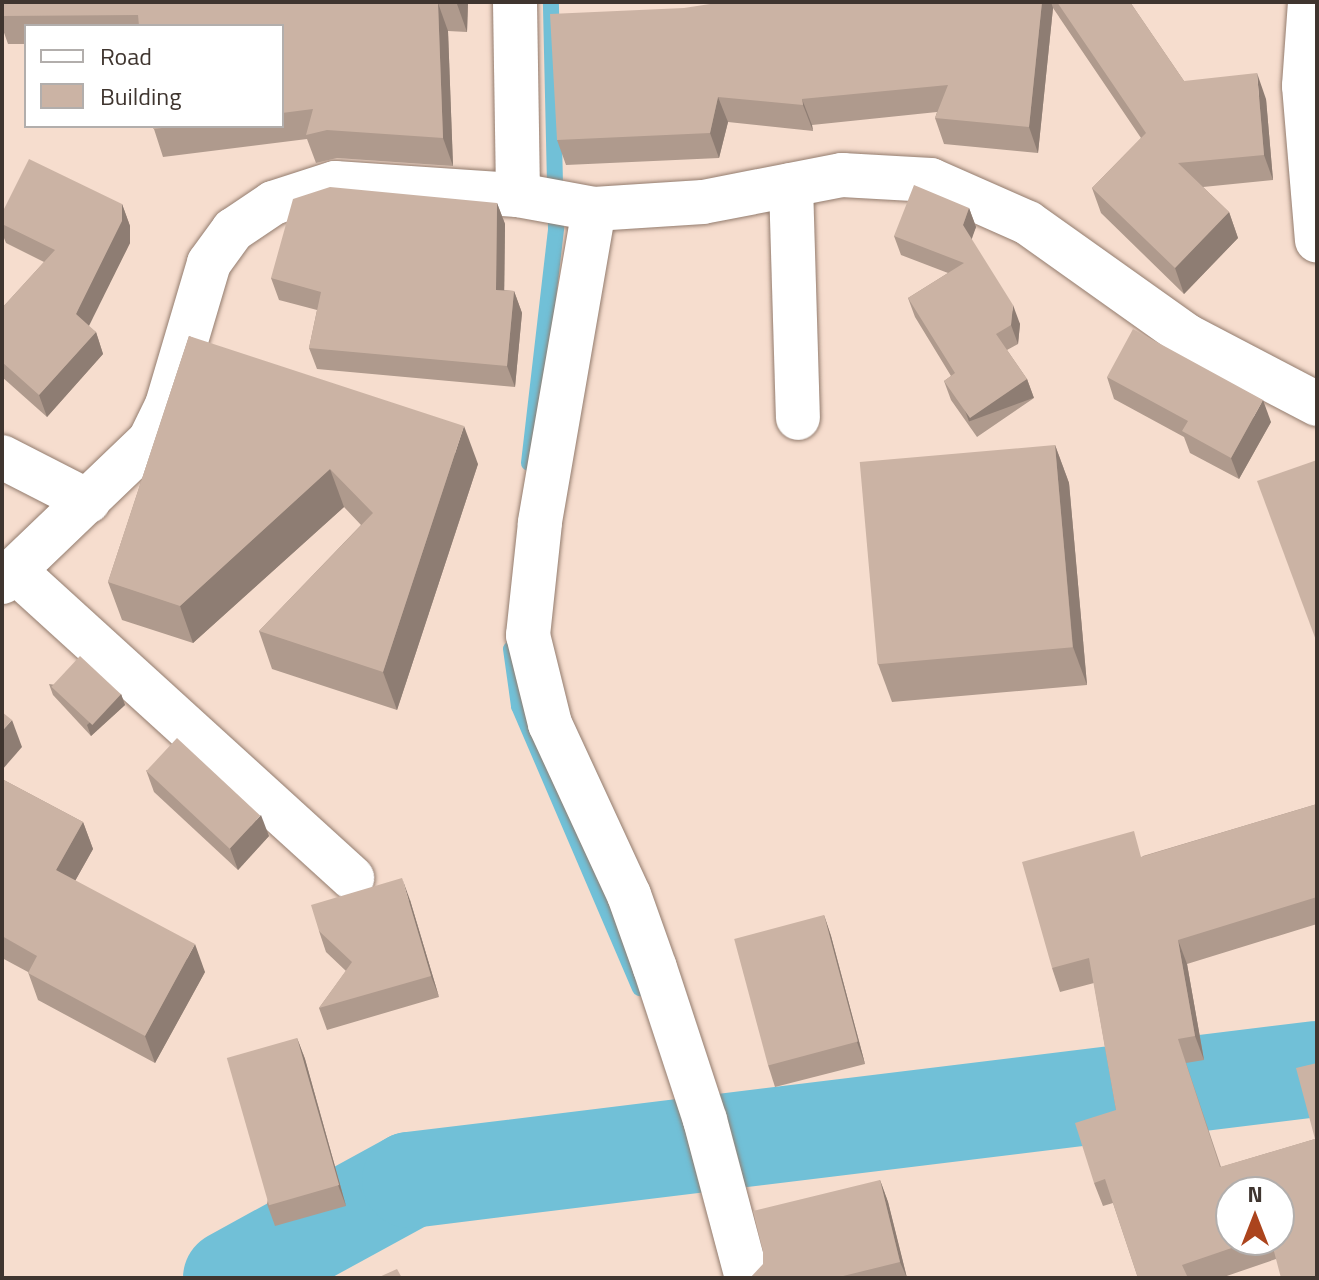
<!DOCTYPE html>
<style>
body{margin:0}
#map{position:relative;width:1319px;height:1280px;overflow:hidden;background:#f6ddce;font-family:"Titillium Web",sans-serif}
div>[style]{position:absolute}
.stream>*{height:16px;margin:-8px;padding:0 8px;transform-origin:8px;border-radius:8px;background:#71c0d7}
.river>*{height:96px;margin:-48px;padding:0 48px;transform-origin:48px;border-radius:48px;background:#71c0d7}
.roads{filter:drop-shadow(0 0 2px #937c6e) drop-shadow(0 0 2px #937c6e)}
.minor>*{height:44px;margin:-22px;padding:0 22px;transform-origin:22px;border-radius:22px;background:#fff}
.wall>*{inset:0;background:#af9a8d}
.shaded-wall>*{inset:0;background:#8e7d73;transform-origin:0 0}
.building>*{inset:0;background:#cbb3a4;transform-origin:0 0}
span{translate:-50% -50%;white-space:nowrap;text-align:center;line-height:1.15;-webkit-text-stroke:7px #fff;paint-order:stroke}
.frame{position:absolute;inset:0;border:4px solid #3f352f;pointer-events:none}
.legend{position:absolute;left:24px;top:24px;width:260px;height:104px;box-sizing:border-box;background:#fff;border:2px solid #b2aeac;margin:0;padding:10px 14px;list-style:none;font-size:24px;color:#3f352f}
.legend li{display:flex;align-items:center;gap:16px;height:40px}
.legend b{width:40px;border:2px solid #b2aeac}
.north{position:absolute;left:1215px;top:1176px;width:80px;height:80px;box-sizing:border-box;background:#fff;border:2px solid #b2aeac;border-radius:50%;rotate:0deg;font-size:22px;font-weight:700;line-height:32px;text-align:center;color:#3f352f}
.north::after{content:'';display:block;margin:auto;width:28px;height:36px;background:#ab441d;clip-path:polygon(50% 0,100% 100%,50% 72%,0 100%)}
</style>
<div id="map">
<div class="stream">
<div style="left:529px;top:463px;width:237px;rotate:-83.4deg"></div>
<div style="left:556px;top:228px;width:226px;rotate:-91.3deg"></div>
<div style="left:511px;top:649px;width:58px;rotate:82deg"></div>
<div style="left:519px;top:706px;width:307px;rotate:66.8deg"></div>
</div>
<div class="river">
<div style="left:231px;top:1278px;width:204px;rotate:-28.7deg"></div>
<div style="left:410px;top:1180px;width:914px;rotate:-6.98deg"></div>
</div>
<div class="roads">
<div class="minor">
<div style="left:515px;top:2px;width:193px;rotate:89.1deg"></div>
<div style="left:1310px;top:2px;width:84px;rotate:94.1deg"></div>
<div style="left:1304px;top:86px;width:155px;rotate:85.2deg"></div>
<div style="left:791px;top:185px;width:233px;rotate:88.3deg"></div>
<div style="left:594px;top:209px;width:319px;rotate:99.8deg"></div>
<div style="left:540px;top:523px;width:113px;rotate:96.1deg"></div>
<div style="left:528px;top:635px;width:92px;rotate:76.1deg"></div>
<div style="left:550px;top:724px;width:188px;rotate:65.2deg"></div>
<div style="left:629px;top:895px;width:77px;rotate:70.4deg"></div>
<div style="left:655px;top:968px;width:160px;rotate:71.8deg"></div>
<div style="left:705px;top:1120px;width:163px;rotate:75.1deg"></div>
<div style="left:2px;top:457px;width:97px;rotate:27.1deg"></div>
<div style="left:15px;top:571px;width:456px;rotate:42.3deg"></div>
<div style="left:2px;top:582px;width:205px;rotate:-43.8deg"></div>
<div style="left:150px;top:440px;width:39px;rotate:-64deg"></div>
<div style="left:167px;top:405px;width:148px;rotate:-73.5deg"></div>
<div style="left:209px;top:263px;width:41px;rotate:-54deg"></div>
<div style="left:233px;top:230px;width:48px;rotate:-34deg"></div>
<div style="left:273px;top:203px;width:65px;rotate:-17.9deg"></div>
<div style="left:335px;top:183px;width:183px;rotate:3.8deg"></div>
<div style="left:518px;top:195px;width:77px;rotate:10.4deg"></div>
<div style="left:594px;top:209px;width:109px;rotate:-3.7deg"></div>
<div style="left:703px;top:202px;width:142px;rotate:-11deg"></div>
<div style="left:842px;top:175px;width:89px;rotate:3.2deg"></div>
<div style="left:931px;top:180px;width:106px;rotate:23.9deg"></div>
<div style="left:1028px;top:223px;width:195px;rotate:35.4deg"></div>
<div style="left:1187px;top:336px;width:147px;rotate:27.6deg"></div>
</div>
</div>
<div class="wall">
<div style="clip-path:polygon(2px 2px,468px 2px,467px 32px,448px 31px,453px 166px,337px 158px,316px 163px,307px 139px,163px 157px,153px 126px,282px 126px,282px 26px,26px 26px,26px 44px,8px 44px,2px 27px)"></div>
<div style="clip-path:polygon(723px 2px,1130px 2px,1184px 81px,1266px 99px,1273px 180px,1203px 187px,1229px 212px,1238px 238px,1184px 294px,1101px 213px,1092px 188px,1141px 138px,1053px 8px,1038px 153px,944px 144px,935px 118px,937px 112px,812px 125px,813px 131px,728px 122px,719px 158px,566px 165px,557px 140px)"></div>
<div style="clip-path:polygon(497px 203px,505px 224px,504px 290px,514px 291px,522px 313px,515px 387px,317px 369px,309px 348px,317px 310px,279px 300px,271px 278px)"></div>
<div style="clip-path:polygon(122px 204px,130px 226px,130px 243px,88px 326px,96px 332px,103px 354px,47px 417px,2px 377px,2px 308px,44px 262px,6px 243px,2px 233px,2px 213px)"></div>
<div style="clip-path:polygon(969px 208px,976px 227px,971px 239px,1020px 324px,1018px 344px,1007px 350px,1027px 379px,1034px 398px,977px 437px,951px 400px,944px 381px,951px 376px,915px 317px,908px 298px,948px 273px,901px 255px,894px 236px)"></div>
<div style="clip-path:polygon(189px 336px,478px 464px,397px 710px,272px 669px,259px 631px,361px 525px,344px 507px,193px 643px,122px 620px,108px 582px)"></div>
<div style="clip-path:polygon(1107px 377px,1271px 422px,1239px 479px,1190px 453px,1184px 437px,1114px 399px)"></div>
<div style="clip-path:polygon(1055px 445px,1069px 483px,1087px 685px,892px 702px,878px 664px)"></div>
<div style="clip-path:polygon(49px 684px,121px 694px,125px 705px,91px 736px,53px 695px)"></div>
<div style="clip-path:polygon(146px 770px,269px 836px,238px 870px,154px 792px)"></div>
<div style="clip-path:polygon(2px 779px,83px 822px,93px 849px,75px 881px,205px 972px,155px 1063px,38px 1000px,28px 972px,2px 958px)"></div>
<div style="clip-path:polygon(evenodd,1317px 804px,1317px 924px,1187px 964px,1204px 1060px,1186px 1063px,1221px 1167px,1315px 1139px,1317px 1063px,1317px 1278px,1276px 1259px,1221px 1278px,1138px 1278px,1113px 1203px,1103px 1206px,1094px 1183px,1116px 1110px,1094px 983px,1060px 992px,1052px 968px,1143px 856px,1317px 804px,1279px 1192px,1279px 1240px,1231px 1240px,1279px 1192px)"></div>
<div style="clip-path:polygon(410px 900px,439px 997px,327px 1030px,319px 1008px,346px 971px,326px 952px,319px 931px)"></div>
<div style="clip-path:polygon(824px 915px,831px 936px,865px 1064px,775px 1087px,768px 1065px)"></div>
<div style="clip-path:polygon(297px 1038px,305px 1059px,346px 1206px,275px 1226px,267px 1204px)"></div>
<div style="clip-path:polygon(880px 1180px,888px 1202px,907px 1278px,750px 1278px)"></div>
</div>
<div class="shaded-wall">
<div style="clip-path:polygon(457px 2px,468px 2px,467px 32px,457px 4px)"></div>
<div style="clip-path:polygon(1042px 2px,1051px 2px,1053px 8px,1038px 153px,1029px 127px)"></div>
<div style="clip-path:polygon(438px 3px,448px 31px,453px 166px,443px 138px)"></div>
<div style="clip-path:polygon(1257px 73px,1266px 99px,1273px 180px,1264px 155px)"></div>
<div style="clip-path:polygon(718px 97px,728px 122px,719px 158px,710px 133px)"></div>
<div style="clip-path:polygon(802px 99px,812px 125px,813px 131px,803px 105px)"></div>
<div style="clip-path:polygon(497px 203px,505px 224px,504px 311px,496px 290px)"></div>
<div style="clip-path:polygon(122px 204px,130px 226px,130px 243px,84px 336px,76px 314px)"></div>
<div style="clip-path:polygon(969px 208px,976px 227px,970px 244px,963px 225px)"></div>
<div style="clip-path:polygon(1229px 212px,1238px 238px,1184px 294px,1175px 268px)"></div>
<div style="clip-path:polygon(514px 291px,522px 313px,515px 387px,507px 366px)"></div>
<div style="clip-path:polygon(1013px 305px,1020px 324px,1018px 344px,1011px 325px)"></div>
<div style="clip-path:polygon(96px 332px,103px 354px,47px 417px,39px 395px)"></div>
<div style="left:1027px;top:379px;width:20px;height:69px;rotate:70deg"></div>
<div style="clip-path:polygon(1263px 400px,1271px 422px,1239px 479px,1231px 458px)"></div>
<div style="clip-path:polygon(464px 426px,478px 464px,397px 710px,383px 672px)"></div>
<div style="clip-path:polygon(1055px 445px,1069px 483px,1087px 685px,1073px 647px)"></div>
<div style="clip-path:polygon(330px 469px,344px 507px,193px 643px,180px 606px)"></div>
<div style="clip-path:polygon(121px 694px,125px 705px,91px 736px,87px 725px)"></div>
<div style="clip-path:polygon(12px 720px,22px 747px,2px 770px,2px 731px)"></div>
<div style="clip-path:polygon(261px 815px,269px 836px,238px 870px,230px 848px)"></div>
<div style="clip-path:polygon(83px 822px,93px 849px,66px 897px,56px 870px)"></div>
<div style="clip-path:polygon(402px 878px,410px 900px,439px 997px,431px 976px)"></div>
<div style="clip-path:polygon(824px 915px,831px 936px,865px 1064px,857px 1042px)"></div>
<div style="clip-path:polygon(1178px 940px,1187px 964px,1204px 1060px,1195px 1036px)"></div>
<div style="clip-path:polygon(195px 944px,205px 972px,155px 1063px,145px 1036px)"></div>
<div style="clip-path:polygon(297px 1038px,305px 1059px,346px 1206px,338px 1185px)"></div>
<div style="clip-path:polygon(880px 1180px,888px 1202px,907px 1278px,900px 1262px)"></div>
</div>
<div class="building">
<div style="clip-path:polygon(2px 2px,457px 2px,457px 4px,438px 3px,443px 138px,327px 130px,306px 135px,313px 109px,282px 113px,282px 26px,139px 26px,138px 15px,2px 16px)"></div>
<div style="clip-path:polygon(723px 2px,1042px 2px,1029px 127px,935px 118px,948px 85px,802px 99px,803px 105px,718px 97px,710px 133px,557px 140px,550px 14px,684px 8px)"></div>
<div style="clip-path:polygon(1057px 2px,1130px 2px,1184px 81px,1257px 73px,1264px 155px,1178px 163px,1229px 212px,1175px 268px,1092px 188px,1146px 133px)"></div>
<div style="clip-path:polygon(153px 126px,180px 126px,153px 129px)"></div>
<div style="clip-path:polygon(29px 159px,122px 204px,122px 221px,76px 314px,96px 332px,39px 395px,2px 362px,2px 308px,55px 250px,2px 224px,2px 213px)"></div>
<div style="clip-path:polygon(914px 185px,969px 208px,963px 225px,1013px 305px,1011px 325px,996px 334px,1027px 379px,970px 418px,944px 381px,955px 373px,908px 298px,964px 263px,894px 236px)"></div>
<div style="clip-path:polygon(330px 187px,497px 203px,496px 290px,514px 291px,507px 366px,309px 348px,321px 292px,271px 278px,293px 199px)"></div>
<div style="clip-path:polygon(1133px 329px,1263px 400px,1231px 458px,1182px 431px,1188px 421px,1107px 377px)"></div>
<div style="clip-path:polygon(189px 336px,464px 426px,383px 672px,259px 631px,373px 513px,330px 469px,180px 606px,108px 582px)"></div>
<div style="left:1055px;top:445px;width:203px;height:196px;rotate:85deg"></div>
<div style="clip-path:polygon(1317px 460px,1317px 643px,1257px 481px)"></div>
<div style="left:80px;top:656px;width:56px;height:42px;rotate:43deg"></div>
<div style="clip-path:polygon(2px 712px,12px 720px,2px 731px)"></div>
<div style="left:177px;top:738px;width:114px;height:45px;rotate:43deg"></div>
<div style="clip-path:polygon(2px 779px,83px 822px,56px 870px,195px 944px,145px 1036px,28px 973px,37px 956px,2px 936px)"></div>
<div style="clip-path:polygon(1317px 804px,1317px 897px,1178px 940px,1195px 1036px,1178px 1039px,1220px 1167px,1315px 1139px,1296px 1068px,1317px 1063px,1317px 1278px,1281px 1278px,1271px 1240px,1279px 1240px,1279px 1192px,1231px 1192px,1231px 1240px,1255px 1240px,1182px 1265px,1188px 1278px,1138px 1278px,1105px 1179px,1094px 1183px,1075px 1123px,1116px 1110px,1089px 958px,1052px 968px,1022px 862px,1134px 831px,1141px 857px)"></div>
<div style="clip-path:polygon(402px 878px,431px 976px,319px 1008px,352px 962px,319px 931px,311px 905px)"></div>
<div style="left:824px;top:915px;width:131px;height:93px;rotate:75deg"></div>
<div style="left:297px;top:1038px;width:153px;height:73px;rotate:74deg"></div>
<div style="clip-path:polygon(880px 1180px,900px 1262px,835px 1278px,750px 1278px,763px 1264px,763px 1251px,753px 1211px)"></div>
<div style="clip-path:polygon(397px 1269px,402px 1278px,377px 1278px)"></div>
</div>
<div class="frame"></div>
<ul class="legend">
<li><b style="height:10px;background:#fff"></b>Road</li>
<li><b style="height:22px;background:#cbb3a4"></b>Building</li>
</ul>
<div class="north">N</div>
</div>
